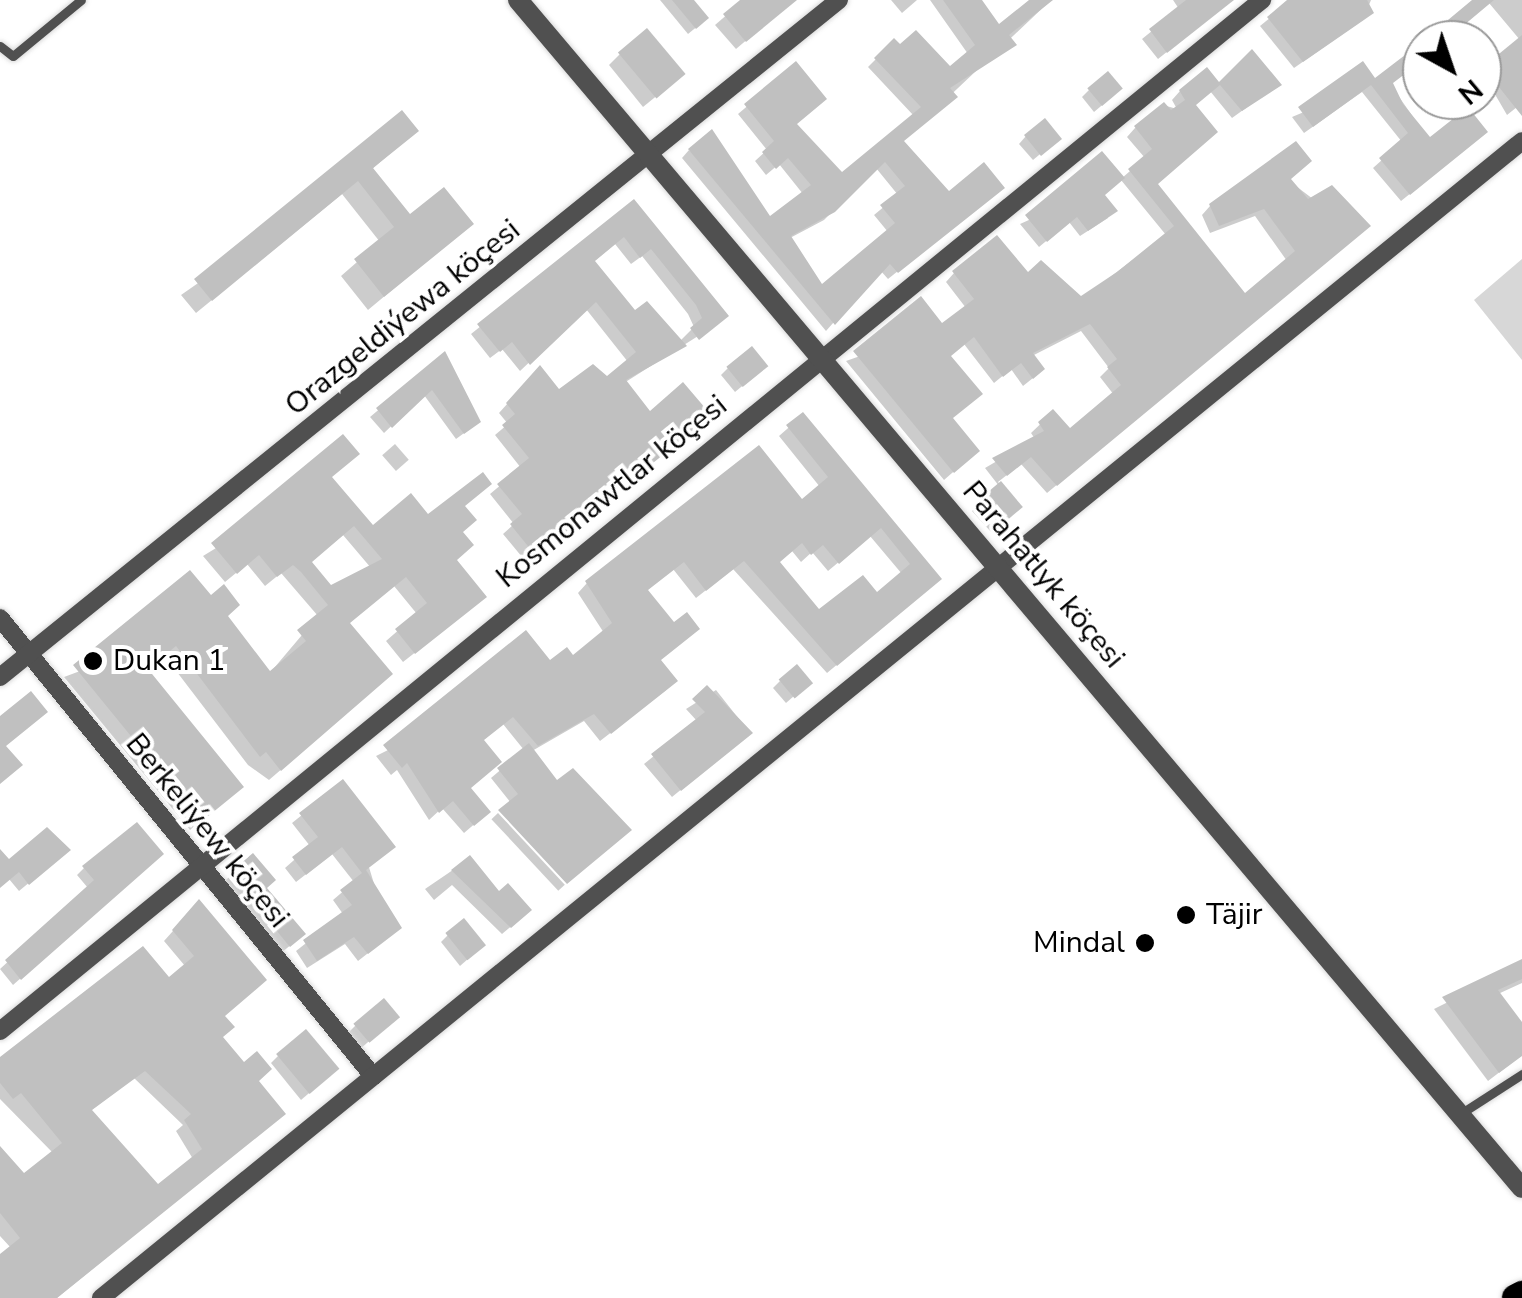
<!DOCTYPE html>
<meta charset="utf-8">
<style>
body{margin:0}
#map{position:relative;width:1522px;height:1298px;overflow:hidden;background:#fff;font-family:"Nunito Sans",sans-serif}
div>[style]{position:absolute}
.green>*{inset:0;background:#d7d7d7}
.shadow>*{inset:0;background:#0003;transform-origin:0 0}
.building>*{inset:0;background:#c0c0c0;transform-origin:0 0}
.roads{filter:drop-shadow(0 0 2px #dbdbdb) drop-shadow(0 0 2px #dbdbdb)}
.service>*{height:9px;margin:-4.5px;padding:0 4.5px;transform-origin:4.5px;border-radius:4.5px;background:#505050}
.minor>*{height:18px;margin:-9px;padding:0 9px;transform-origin:9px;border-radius:9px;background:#505050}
.tertiary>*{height:20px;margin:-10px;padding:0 10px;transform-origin:10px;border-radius:10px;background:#505050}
.trunk>*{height:28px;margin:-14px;padding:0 14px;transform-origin:14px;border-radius:14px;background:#000}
.dots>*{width:28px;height:28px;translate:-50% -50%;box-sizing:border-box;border:5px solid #fff;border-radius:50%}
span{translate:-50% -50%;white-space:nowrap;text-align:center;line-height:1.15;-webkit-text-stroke:8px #fff;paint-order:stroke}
.street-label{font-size:30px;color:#000}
.poi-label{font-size:30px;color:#000}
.left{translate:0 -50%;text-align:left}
.right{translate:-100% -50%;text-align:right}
.north{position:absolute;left:1402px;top:20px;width:100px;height:100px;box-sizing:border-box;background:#fff;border:2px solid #999;border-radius:50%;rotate:140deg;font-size:28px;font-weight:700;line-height:40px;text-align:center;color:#000}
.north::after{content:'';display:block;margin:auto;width:35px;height:45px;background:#000;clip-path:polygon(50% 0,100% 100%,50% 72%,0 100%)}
</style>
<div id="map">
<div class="green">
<div style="clip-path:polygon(1522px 259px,1522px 360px,1474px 300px)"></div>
</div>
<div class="shadow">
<div style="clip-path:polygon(660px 0,691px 0,699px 25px,688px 34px)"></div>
<div style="clip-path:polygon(744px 0,794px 0,736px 49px,715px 25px)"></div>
<div style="clip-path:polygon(891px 0,917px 0,902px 13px)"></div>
<div style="clip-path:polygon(evenodd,930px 0,979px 0,998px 27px,1033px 0,1051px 0,901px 142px,948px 194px,993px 195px,888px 279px,880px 270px,826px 331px,682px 158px,689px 150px,769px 220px,803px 194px,779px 164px,766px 175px,755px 161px,767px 150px,738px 114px,796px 65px,794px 124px,841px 176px,914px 116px,868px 67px,894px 41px,949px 70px,968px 54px,930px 0,876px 168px,898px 195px,874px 215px,888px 232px,822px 288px,790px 238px,824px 220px,876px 168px)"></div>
<div style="clip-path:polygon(1173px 0,1232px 0,1158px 59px,1142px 39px,1179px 9px)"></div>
<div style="clip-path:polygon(1292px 0,1371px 0,1363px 20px,1294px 68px,1260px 26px)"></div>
<div style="clip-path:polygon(1475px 0,1522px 0,1522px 103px,1507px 115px,1482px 72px,1520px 40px,1489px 3px,1454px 32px,1461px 40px,1426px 40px)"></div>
<div style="clip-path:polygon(1422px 43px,1422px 60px,1390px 84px,1430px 141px,1477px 140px,1401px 201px,1373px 168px,1402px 142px,1362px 92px,1304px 133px,1292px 117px,1375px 82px)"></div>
<div style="clip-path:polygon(1252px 53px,1278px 85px,1232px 118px,1210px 91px,1193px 106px,1155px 185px,1245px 297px,1287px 261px,1255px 216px,1210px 233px,1202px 215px,1210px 206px,1288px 180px,1359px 234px,1047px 493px,1021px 464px,998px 482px,1020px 507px,991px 532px,972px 511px,999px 486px,985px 468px,1035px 439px,1031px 433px,1053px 412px,1070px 431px,1114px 395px,1100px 377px,1109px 368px,1081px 331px,1032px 356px,1033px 378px,1023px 386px,1011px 369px,994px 383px,964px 344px,948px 356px,950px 419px,968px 459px,944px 480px,846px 361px,942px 327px,966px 308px,946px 282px,954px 273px,1028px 276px,1081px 299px,1166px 235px,1121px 180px,1102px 196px,1108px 218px,1080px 236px,1069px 222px,1039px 247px,1020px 224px,1122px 178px,1145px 158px,1127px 137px,1135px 128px,1163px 105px,1177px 109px,1172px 100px,1180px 91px,1219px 85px)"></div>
<div style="clip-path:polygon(620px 54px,670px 85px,643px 107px,609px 65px)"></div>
<div style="clip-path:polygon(1089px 90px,1113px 96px,1094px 112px,1082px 97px)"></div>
<div style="clip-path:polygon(416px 131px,371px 170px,410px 218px,471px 224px,368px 310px,341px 276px,380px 242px,342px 194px,196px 313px,181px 295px)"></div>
<div style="clip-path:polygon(1026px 136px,1051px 145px,1033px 160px,1019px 144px)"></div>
<div style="clip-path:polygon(evenodd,634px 203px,717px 324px,624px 383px,650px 414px,700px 424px,527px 563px,503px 534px,514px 524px,490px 494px,521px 468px,495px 435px,508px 424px,499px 413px,531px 377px,559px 392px,606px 379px,628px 362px,586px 309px,520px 371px,502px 349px,490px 358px,471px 334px,634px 203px,615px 244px,631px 264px,642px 256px,688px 314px,694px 327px,680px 341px,634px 314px,593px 262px,615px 244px)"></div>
<div style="clip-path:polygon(444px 355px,471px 428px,456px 439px,424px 395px,384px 433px,370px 417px)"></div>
<div style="clip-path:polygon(728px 368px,758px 373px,735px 392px,721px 375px)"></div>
<div style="clip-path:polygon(evenodd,803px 415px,929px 588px,827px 673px,733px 569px,696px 598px,673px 569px,646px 591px,666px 690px,600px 741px,584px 721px,532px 751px,557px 784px,628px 830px,511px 803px,491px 778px,524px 750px,503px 724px,482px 741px,468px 789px,478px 821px,464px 833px,442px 808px,429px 820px,397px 770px,391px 775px,376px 756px,573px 658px,604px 633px,578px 593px,587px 583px,801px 503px,820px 487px,779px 436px,803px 415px,870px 536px,902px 574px,877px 595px,819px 613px,777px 563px,792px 551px,801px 562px,812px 552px,828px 571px,870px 536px)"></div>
<div style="left:395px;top:444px;width:21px;height:17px;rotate:49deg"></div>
<div style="clip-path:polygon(evenodd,330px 478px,373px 528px,462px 507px,454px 561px,473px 607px,403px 662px,386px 641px,417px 614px,394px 586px,348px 624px,379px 685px,269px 780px,248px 765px,164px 655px,146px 670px,230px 797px,190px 830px,64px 677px,225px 617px,269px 674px,318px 616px,281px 573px,265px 586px,247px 564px,225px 582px,203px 556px,330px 478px,343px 535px,371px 568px,330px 589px,309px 563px,343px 535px)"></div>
<div style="clip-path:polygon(780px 681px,802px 689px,786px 703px,773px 688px)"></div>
<div style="clip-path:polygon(716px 690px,750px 733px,672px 797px,644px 764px,697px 721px,686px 709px)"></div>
<div style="clip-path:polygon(343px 782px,390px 936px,358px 961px,345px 944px,307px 968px,296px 951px,343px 914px,333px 900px,354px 882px,332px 854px,296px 882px,285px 868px,310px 846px,292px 823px)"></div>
<div style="left:498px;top:813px;width:98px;height:9px;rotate:47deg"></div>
<div style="clip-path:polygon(0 853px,8px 862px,59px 858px,19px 891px,9px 879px,0 886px)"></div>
<div style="clip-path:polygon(469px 859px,522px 917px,502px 934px,452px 885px,434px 900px,425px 889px)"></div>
<div style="clip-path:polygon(154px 861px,13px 985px,0 969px,88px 888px,77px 875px,84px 868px)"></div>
<div style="clip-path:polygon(231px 875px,296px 941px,282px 952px,224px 882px)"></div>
<div style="clip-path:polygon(evenodd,190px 912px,223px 1016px,220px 1038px,283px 1113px,57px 1298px,0 1298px,0 1257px,11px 1248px,0 1236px,0 1160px,24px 1176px,53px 1153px,0 1099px,0 1061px,168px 980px,185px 966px,164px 941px,190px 912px,134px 1078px,183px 1125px,176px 1131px,193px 1159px,158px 1188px,90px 1111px,134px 1078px)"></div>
<div style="clip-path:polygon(448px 935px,477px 951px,460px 966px,441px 942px)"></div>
<div style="clip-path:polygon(1522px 965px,1522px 983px,1498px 994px,1522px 1026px,1522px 1055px,1488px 1081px,1434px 1009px)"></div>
<div style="clip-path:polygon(389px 1024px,360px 1049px,348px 1033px,355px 1026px)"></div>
<div style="clip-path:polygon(278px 1056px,329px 1076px,301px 1100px,271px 1063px)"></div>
</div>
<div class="building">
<div style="clip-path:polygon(672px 0,694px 0,709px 18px,696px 29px)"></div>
<div style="clip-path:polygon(740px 0,797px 0,746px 42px,723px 14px)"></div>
<div style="clip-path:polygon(evenodd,943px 0,982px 0,999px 24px,1029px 0,1053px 0,1009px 35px,1017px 45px,950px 88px,958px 97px,904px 141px,949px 191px,984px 162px,1005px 188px,898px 273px,890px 264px,835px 325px,688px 149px,712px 129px,770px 216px,811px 185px,788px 158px,776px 169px,762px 152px,774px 141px,744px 104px,796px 61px,827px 99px,797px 124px,842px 172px,921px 107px,874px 58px,894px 38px,900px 44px,916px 30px,950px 66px,975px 45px,943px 0,885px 162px,905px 186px,880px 205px,895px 223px,822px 284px,791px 236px,835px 212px,885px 162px)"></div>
<div style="clip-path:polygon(1186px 0,1234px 0,1167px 53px,1149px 29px)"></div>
<div style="clip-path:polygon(1287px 0,1367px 0,1374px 13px,1303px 62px,1267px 17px)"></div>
<div style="clip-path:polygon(1472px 0,1494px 0,1457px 31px,1465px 40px,1424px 40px)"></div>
<div style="left:647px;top:28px;width:60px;height:38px;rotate:50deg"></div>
<div style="clip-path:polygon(1522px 35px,1522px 116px,1483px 67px)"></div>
<div style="clip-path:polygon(1422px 42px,1422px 61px,1393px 83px,1403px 104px,1430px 137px,1468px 107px,1488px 132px,1410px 195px,1379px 158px,1408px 133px,1371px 85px,1313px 127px,1298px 107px,1363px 61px,1375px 78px)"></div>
<div style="clip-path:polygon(1252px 49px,1282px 85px,1242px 111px,1220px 85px,1196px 105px,1218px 132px,1158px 184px,1245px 293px,1295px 251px,1264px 209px,1219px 226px,1209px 204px,1296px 141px,1312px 161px,1291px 179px,1308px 199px,1332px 185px,1371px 226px,1057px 486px,1031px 457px,1007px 476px,992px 458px,1044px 431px,1038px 422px,1053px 409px,1070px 428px,1121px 385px,1107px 367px,1117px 359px,1090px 324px,1033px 353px,1045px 369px,1033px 379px,1021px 363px,1003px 377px,974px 337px,951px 356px,983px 394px,953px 418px,980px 451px,954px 473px,853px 351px,921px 296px,942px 323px,974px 299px,952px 271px,997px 235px,1028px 272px,1041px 260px,1081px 296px,1117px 272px,1174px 226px,1128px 169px,1152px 149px,1134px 126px,1164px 102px,1171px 110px,1185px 100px,1179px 90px,1207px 67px,1219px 82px)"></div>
<div style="left:1108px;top:71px;width:23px;height:27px;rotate:50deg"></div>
<div style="clip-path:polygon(402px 110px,419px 131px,373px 168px,410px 214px,444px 187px,474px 224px,384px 297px,354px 259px,394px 227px,358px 181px,212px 301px,194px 279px)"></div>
<div style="left:1045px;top:118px;width:27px;height:27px;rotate:51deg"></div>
<div style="clip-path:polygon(1102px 151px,1125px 178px,1105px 195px,1118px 211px,1088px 231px,1077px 217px,1047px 242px,1025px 215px)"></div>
<div style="clip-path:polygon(634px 199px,729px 316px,699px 340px,690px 328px,702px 318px,696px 305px,651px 249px,640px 258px,624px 237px,595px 261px,635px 310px,647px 301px,687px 346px,626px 380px,650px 411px,683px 382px,712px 416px,536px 556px,510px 524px,522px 514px,497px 484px,529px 458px,502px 425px,515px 414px,506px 403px,540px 365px,559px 389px,593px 364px,607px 376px,636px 352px,596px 302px,530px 365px,512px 342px,500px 352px,477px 324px)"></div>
<div style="left:752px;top:346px;width:26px;height:33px;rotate:51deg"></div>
<div style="clip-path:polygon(445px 351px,481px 422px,464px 434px,432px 390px,392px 428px,376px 408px)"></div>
<div style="clip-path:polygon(evenodd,803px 412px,942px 579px,837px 666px,744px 561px,706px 591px,684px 562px,648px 590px,674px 622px,687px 612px,700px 629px,661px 660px,678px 681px,611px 734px,594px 714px,538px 746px,513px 717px,484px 740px,502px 762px,471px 788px,491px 812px,474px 826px,453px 801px,439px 813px,407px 763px,402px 768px,383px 745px,526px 630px,550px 660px,567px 647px,573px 655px,612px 623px,585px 581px,759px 445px,802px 499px,828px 477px,786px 425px,803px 412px,881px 528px,910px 564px,877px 592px,863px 575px,819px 609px,780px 562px,802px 543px,811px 555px,823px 545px,839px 564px,881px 528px)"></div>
<div style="clip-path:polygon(evenodd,343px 434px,360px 454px,332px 477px,373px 525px,411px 493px,428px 514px,483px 472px,492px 484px,465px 506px,477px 520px,463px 532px,474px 545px,457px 560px,487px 597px,415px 654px,395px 629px,427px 603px,406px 577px,350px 623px,393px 674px,281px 771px,266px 752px,260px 757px,176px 646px,148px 669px,244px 787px,201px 822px,73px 665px,190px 570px,211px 595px,224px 584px,240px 605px,228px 616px,270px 671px,306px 641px,297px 630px,328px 605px,301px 572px,293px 565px,277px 577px,259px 555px,237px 574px,211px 543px,343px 434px,354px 526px,382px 559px,331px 585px,312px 562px,354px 526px)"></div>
<div style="left:1001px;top:481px;width:34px;height:31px;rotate:50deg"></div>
<div style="left:797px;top:664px;width:25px;height:24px;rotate:50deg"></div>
<div style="clip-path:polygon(707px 685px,753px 733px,681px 791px,651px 754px,705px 712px,692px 699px)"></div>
<div style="clip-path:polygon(31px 691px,48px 712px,6px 746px,23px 765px,0 784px,0 716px)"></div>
<div style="clip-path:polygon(529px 743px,557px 780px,573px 768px,632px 830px,567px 884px,498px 810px,518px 794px,497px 768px)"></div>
<div style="clip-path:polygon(343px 779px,396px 847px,366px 870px,402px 928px,368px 954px,354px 937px,317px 961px,303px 940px,352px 905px,340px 890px,362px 873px,342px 847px,306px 875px,292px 857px,318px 837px,299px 813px)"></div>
<div style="clip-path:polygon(137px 822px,164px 854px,21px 980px,5px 960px,94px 880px,82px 866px)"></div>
<div style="clip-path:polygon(47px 827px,71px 850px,29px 885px,19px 872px,0 888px,0 849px,9px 859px)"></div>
<div style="clip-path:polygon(253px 853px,276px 880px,267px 888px,306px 934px,290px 947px,229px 873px)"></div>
<div style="clip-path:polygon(470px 855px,499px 891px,508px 883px,532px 910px,511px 928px,451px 870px)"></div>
<div style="clip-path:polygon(evenodd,199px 899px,267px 980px,225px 1016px,235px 1027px,223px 1037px,244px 1062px,257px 1051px,272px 1069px,259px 1081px,286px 1114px,57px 1298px,0 1298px,0 1254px,20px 1238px,0 1213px,0 1146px,24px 1173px,62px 1143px,21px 1093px,13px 1099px,0 1083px,0 1057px,143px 946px,169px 977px,194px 956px,172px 930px,199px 899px,145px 1071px,191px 1114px,184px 1120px,202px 1149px,158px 1184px,92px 1110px,145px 1071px)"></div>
<div style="left:464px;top:918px;width:35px;height:24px;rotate:51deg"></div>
<div style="clip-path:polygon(1522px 959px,1522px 979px,1498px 990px,1522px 1022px,1522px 1056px,1499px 1073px,1442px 997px)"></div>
<div style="left:384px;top:998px;width:25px;height:40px;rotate:50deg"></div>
<div style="left:306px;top:1029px;width:52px;height:39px;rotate:50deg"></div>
</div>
<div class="roads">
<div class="service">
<div style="left:0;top:46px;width:16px;rotate:38deg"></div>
<div style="left:13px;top:56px;width:88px;rotate:-39.5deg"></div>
<div style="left:1460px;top:1114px;width:74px;rotate:-32.8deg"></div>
</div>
<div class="minor">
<div style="left:0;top:618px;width:591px;rotate:50.84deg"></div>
<div style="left:0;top:677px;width:1078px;rotate:-38.9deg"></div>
<div style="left:0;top:1031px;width:1630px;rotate:-39.25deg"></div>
<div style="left:101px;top:1298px;width:1832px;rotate:-39.15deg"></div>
</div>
<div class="tertiary">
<div style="left:518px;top:0;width:1555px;rotate:49.8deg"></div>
</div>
<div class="trunk">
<div style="left:1516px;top:1298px;width:7px;rotate:-27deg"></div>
</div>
</div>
<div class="dots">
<div style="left:93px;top:661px;background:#000"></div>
<div style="left:1186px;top:915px;background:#000"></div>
<div style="left:1145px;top:943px;background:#000"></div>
</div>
<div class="street-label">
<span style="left:403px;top:318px;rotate:-39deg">Orazgeldiýewa köçesi</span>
<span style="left:612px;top:492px;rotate:-39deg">Kosmonawtlar köçesi</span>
<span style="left:1043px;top:575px;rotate:50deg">Parahatlyk köçesi</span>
<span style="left:207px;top:831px;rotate:51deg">Berkeliýew köçesi</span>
</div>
<div class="poi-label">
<span class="left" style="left:113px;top:661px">Dukan 1</span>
<span class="left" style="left:1206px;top:915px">Täjir</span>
<span class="right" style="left:1125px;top:943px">Mindal</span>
</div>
<div class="north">N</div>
</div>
